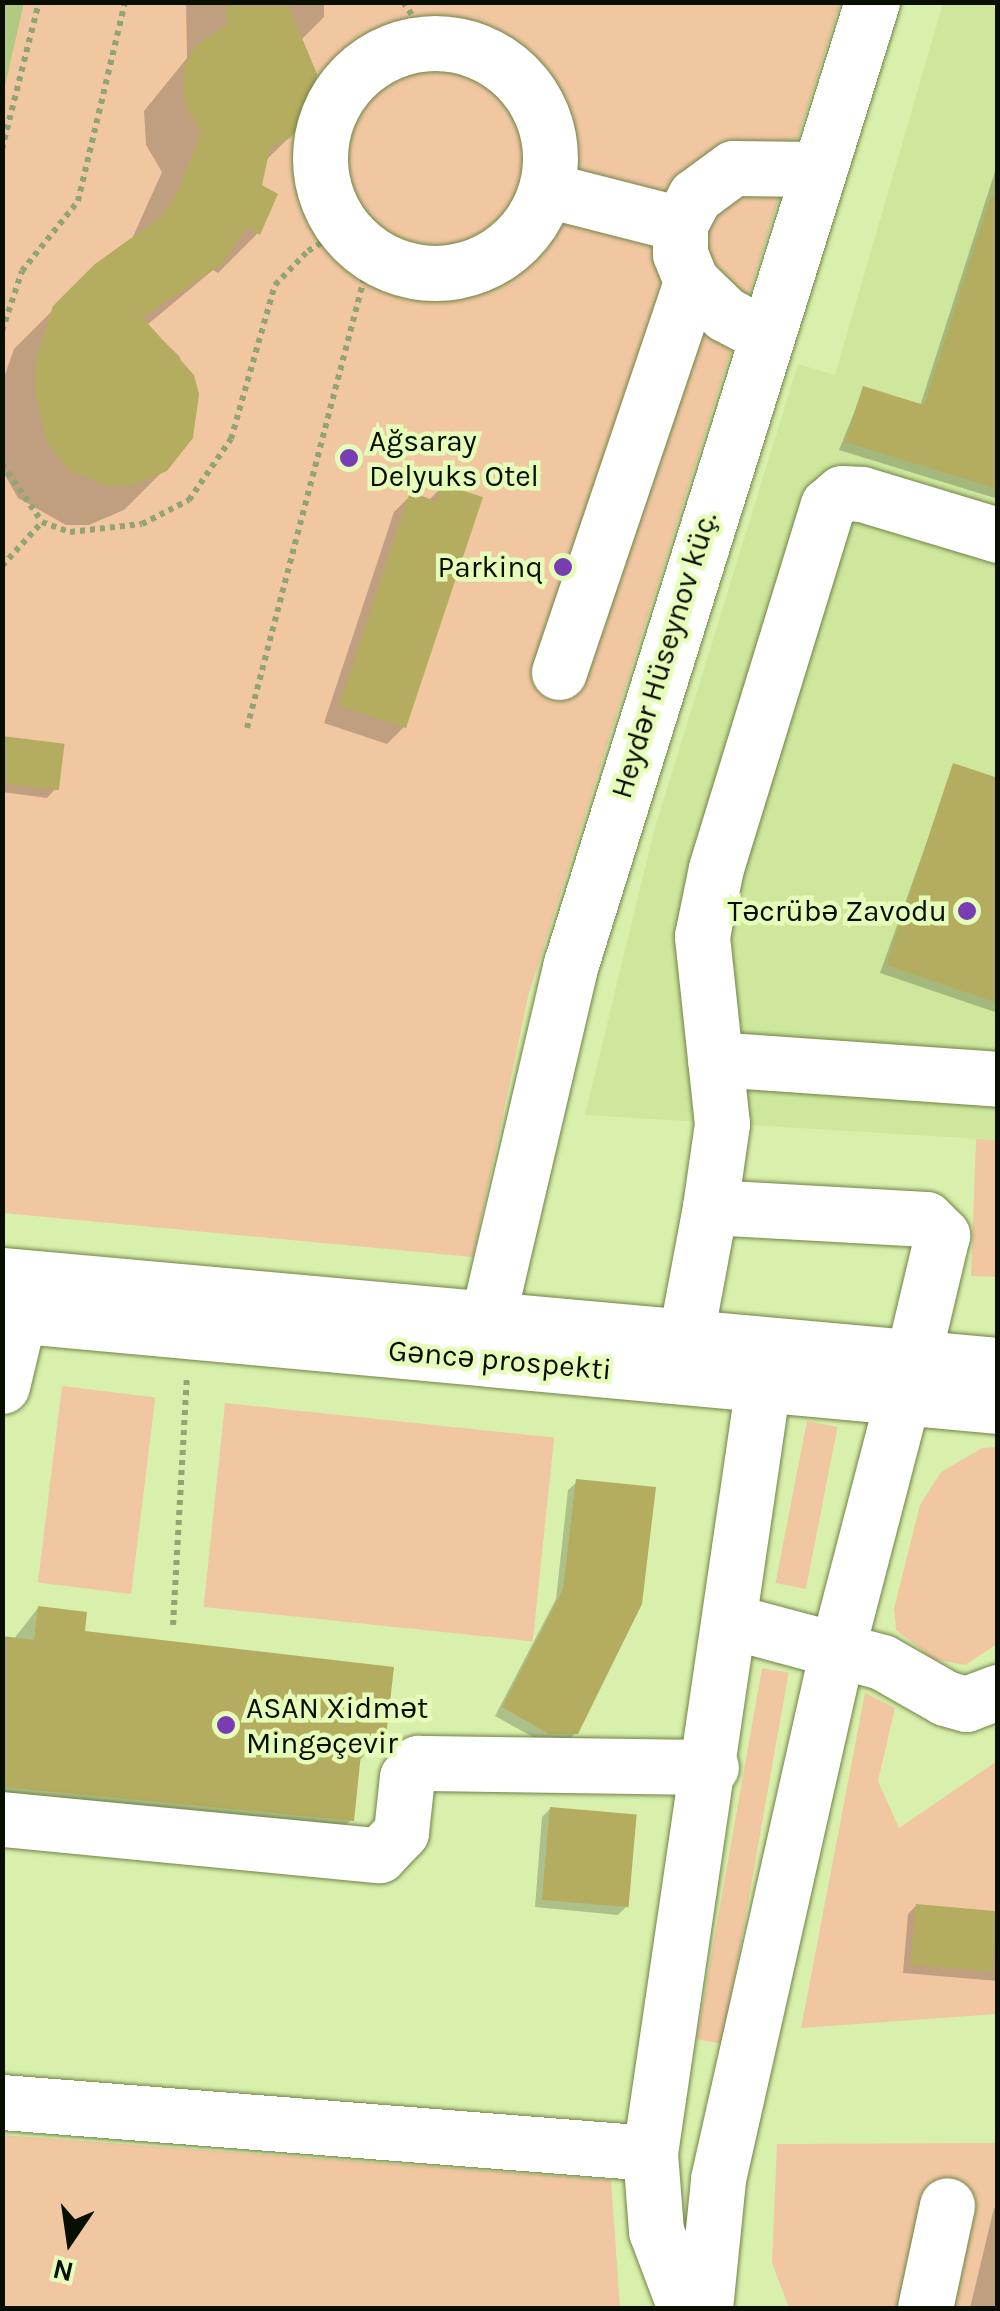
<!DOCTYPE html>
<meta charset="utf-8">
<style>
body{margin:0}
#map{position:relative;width:1000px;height:2311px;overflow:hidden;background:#d9f0ad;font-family:Karla,sans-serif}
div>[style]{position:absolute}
.built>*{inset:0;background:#cee79d}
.green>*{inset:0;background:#f1c7a2;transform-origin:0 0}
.water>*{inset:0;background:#b1c980}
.shadow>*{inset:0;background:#0003}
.building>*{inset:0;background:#b4ac5e;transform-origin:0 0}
.path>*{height:6px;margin-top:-3px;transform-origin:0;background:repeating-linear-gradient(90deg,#92a473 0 5px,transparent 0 10px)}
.roads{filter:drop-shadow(0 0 2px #708445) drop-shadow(0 0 2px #708445)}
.minor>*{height:55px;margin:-27.5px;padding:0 27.5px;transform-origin:27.5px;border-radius:27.5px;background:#fff}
.minor>.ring{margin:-27.5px;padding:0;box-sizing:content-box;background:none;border:55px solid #fff;border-radius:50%}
.major>*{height:55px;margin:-27.5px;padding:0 27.5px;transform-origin:27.5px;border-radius:27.5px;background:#fff}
.dots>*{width:28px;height:28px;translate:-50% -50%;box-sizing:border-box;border:5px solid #e6fdba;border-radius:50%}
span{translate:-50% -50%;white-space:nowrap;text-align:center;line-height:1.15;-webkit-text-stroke:9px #e6fdba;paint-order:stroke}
.poi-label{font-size:30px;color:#080e00}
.left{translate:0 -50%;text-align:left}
.right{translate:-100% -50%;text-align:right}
.street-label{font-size:30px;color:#080e00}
.frame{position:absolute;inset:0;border:5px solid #080e00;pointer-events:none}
.north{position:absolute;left:20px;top:2191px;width:100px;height:100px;-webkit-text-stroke:8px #e6fdba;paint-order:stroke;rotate:193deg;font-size:28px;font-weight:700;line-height:40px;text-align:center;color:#080e00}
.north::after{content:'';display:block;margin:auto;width:35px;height:45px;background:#080e00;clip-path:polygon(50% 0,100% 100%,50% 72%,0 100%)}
</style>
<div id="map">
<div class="built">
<div style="clip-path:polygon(943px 3px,997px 3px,997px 1140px,585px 1115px,654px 831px,798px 364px,835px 375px)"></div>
</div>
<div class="green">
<div style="clip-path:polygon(24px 3px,840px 3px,528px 997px,473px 1257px,3px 1213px,2px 94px)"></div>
<div style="clip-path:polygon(976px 1139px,997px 1140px,997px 1277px,971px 1276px)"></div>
<div style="left:62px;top:1386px;width:94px;height:198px;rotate:7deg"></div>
<div style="left:225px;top:1403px;width:331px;height:205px;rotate:6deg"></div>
<div style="left:807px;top:1421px;width:31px;height:165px;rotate:11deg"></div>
<div style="clip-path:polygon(997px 1447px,997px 1644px,965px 1665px,933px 1659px,896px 1630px,894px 1609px,920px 1505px,941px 1472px,982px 1448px)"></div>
<div style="left:762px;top:1668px;width:27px;height:377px;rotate:10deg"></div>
<div style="clip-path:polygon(865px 1693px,895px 1708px,878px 1781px,899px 1828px,997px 1761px,997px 2014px,801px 2028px)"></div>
<div style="clip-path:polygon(2px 2135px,611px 2180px,620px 2308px,3px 2308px)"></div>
<div style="clip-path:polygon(997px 2143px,997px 2308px,789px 2308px,772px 2263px,777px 2144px)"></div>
</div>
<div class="water">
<div style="clip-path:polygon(3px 2px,24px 3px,3px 94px,2px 3px)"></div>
</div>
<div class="shadow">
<div style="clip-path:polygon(186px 2px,324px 2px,324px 17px,299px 42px,316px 93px,300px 127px,264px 162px,258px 233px,218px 273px,213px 270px,147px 325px,179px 356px,197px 395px,165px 469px,124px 510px,89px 525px,66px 525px,18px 498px,2px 470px,2px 383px,14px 349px,97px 266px,131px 241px,162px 172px,146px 145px,144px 111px,187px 58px)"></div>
<div style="clip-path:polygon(998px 162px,998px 499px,839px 450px,864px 388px,920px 406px)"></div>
<div style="clip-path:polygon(442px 487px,404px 727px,387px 744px,324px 723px,394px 512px,411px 495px,428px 501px)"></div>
<div style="clip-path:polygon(2px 739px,55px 789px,47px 798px,2px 792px)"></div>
<div style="clip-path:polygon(954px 766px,998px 781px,998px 1013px,880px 973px)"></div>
<div style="clip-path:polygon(577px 1482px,576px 1732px,568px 1741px,540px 1741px,495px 1716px,556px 1599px,568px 1490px)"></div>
<div style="clip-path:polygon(38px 1608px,82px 1633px,383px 1736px,358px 1762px,351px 1820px,326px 1845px,2px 1813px,2px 1639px,13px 1640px)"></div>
<div style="clip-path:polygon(550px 1809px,626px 1907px,618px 1915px,535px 1907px,542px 1817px)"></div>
<div style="clip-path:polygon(916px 1906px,998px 1913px,998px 1981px,903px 1973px,908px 1914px)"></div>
<div style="clip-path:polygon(998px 2205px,998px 2308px,970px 2308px,994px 2208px)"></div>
</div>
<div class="building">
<div style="clip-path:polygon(226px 2px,287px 2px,317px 74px,314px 110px,290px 138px,270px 148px,262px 185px,278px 194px,260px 235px,247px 227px,222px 264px,142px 317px,194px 375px,199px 394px,193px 438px,167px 471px,131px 486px,107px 486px,69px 470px,46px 441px,35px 389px,36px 359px,53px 306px,95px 264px,162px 216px,181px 184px,201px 131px,185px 105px,183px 69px,196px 45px,226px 25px)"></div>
<div style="clip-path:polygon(991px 196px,998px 197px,998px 489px,845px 442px,863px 386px,924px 405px)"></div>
<div style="clip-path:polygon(442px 484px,483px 497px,406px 728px,339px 706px,410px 492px,436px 501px)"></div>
<div style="left:2px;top:736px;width:63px;height:47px;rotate:7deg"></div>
<div style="clip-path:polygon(953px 763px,998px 778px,998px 1003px,886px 965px)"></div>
<div style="clip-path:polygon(576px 1479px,656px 1487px,642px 1604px,578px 1734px,549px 1734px,502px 1707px,563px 1589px)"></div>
<div style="clip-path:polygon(38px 1606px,87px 1612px,85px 1631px,394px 1667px,386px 1737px,363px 1735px,354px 1821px,2px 1787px,2px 1636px,34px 1640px)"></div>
<div style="left:550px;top:1807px;width:87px;height:93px;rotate:5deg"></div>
<div style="left:916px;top:1904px;width:82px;height:61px;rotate:5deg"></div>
</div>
<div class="path">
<div style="left:403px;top:2px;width:49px;rotate:55deg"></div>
<div style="left:2px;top:149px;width:152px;rotate:-75.9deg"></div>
<div style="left:2px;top:331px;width:63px;rotate:-71.6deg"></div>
<div style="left:22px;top:271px;width:90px;rotate:-51.3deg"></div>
<div style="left:78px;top:201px;width:204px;rotate:-76.7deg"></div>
<div style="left:2px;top:464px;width:70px;rotate:55.4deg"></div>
<div style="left:42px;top:522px;width:30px;rotate:20deg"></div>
<div style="left:70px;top:532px;width:72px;rotate:-6.3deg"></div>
<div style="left:142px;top:524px;width:53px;rotate:-27.1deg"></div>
<div style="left:189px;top:500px;width:74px;rotate:-55.5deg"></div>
<div style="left:231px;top:439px;width:160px;rotate:-74.1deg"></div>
<div style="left:275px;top:285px;width:47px;rotate:-45.9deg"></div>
<div style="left:308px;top:251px;width:42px;rotate:-31.4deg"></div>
<div style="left:2px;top:566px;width:59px;rotate:-47.7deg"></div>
<div style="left:247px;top:728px;width:491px;rotate:-75.4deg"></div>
<div style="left:173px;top:1625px;width:248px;rotate:-86.8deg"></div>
</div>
<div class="roads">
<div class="minor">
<div class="ring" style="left:320px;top:43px;width:175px;height:175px"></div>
<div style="left:547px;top:190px;width:137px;rotate:14.3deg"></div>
<div style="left:765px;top:335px;width:45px;rotate:-152.3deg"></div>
<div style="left:725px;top:314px;width:47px;rotate:-135.9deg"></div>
<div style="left:691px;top:281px;width:29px;rotate:-112deg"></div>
<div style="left:680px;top:254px;width:30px;rotate:-90deg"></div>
<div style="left:680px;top:224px;width:32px;rotate:-62deg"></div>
<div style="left:695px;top:196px;width:47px;rotate:-36.4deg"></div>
<div style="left:733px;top:168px;width:85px;rotate:0.7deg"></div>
<div style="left:559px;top:672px;width:413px;rotate:-71.3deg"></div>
<div style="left:715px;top:1059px;width:284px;rotate:4deg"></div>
<div style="left:710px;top:1207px;width:84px;rotate:-81.8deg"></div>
<div style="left:722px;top:1124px;width:189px;rotate:-96.1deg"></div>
<div style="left:702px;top:936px;width:69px;rotate:-78.4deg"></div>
<div style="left:716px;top:868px;width:380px;rotate:-72.9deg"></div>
<div style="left:828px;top:505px;width:18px;rotate:-41deg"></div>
<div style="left:842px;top:493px;width:20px;rotate:3deg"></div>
<div style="left:862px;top:494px;width:142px;rotate:16.8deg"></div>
<div style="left:488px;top:1317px;width:363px;rotate:-76.8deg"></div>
<div style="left:571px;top:964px;width:1008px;rotate:-72.63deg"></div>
<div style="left:686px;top:1335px;width:130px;rotate:-79.4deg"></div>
<div style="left:710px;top:1207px;width:216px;rotate:3.2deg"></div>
<div style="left:926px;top:1219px;width:23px;rotate:45deg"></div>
<div style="left:942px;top:1235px;width:125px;rotate:103.4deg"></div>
<div style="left:2px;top:1386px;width:73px;rotate:-76.5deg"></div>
<div style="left:733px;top:1622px;width:154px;rotate:15deg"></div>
<div style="left:882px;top:1662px;width:73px;rotate:29.7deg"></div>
<div style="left:945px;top:1698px;width:22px;rotate:16deg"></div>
<div style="left:966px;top:1704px;width:34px;rotate:-21deg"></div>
<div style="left:2px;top:1819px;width:379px;rotate:5.5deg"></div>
<div style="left:379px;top:1855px;width:32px;rotate:-46deg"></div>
<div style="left:401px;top:1832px;width:55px;rotate:-83.8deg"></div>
<div style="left:407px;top:1777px;width:18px;rotate:-52deg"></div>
<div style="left:418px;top:1763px;width:293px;rotate:0.8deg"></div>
<div style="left:2px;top:2102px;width:650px;rotate:4.5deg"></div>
<div style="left:925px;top:2308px;width:105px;rotate:-77.9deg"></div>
</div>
<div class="major">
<div style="left:2px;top:1275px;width:1000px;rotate:5.16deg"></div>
<div style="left:2px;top:1314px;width:1000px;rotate:5.28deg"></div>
<div style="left:685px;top:2308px;width:82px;rotate:-110.6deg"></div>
<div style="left:656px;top:2231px;width:78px;rotate:-94.4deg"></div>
<div style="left:650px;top:2153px;width:812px;rotate:-81.64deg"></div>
<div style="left:705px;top:2308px;width:130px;rotate:-84.2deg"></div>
<div style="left:718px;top:2179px;width:546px;rotate:-77.31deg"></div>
<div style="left:838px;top:1646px;width:290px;rotate:-75.4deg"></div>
</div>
</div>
<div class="dots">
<div style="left:349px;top:458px;background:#783db3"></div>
<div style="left:563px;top:567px;background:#783db3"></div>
<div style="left:967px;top:911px;background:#783db3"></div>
<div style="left:226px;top:1725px;background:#783db3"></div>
</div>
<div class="poi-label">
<span class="left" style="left:369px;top:458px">Ağsaray<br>Delyuks Otel</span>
<span class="right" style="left:543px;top:567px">Parkinq</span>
<span class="right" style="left:947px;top:911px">Təcrübə Zavodu</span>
<span class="left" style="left:246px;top:1725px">ASAN Xidmət<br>Mingəçevir</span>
</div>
<div class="street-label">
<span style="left:664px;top:655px;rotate:-73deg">Heydər Hüseynov küç.</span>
<span style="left:500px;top:1360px;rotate:5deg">Gəncə prospekti</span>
</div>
<div class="frame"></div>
<div class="north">N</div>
</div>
